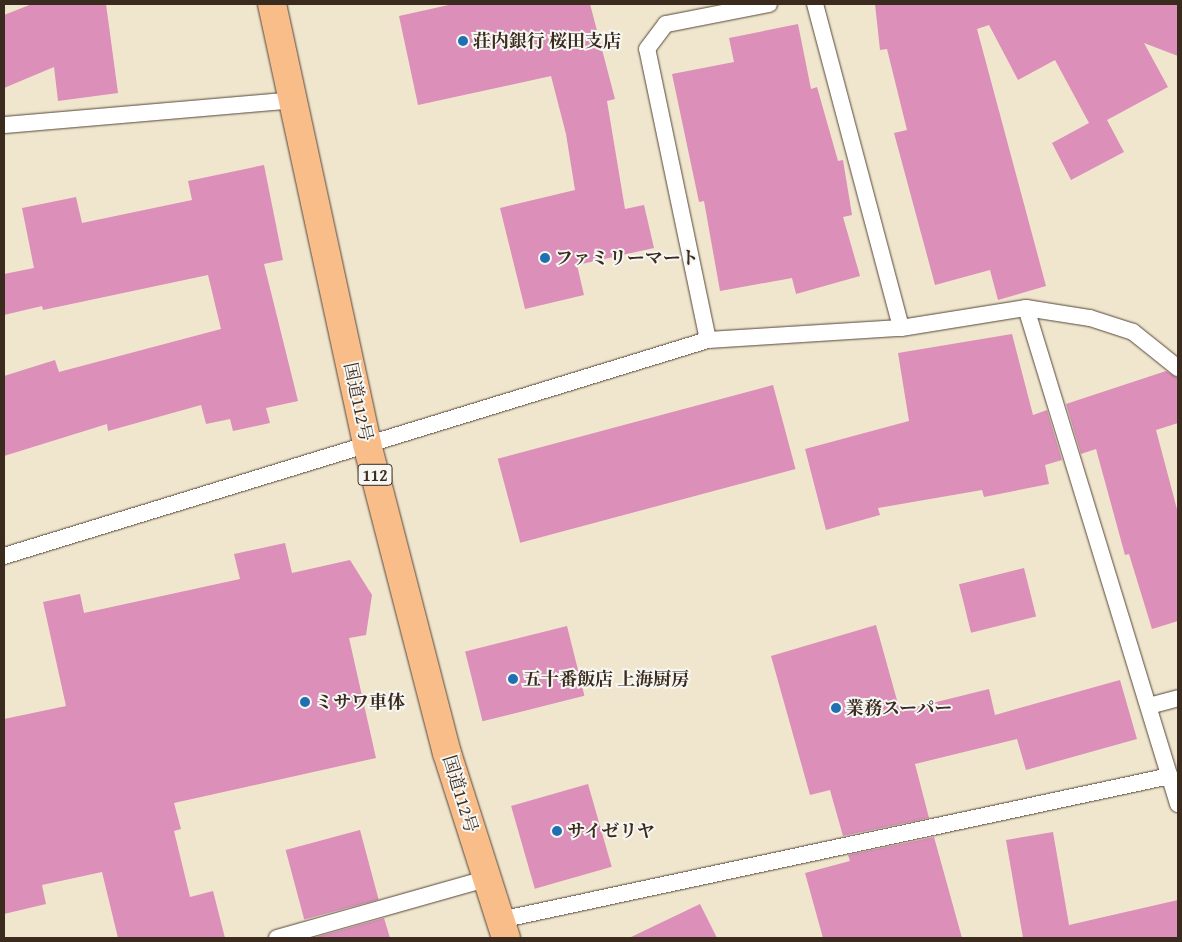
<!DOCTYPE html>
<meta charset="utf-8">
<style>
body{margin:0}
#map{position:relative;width:1182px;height:942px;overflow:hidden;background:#f0e6ce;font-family:"Gentium Book Plus","Noto Serif JP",serif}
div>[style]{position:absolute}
.building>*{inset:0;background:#db8fb9;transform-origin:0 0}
.roads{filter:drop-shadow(0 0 1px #564638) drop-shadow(0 0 1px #564638)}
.lane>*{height:16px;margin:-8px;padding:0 8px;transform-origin:8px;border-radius:8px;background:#fff}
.highway>*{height:28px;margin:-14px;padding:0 14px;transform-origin:14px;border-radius:14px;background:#f8bd89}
.dots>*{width:14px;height:14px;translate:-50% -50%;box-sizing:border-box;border:2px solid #f6f6f2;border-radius:50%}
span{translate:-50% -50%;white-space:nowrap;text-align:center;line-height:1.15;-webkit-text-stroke:4px #f6f6f2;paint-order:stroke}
.shield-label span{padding:1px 4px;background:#f6f6f2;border:1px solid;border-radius:4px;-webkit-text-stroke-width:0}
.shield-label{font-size:16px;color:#3b2a1e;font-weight:700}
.poi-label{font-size:18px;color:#3b2a1e;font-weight:700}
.left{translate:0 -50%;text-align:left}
.street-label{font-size:18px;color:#3b2a1e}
.frame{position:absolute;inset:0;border:5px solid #3b2a1e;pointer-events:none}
</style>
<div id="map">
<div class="building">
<div style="clip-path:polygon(32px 4px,106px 4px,118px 93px,58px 101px,54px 67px,4px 88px,4px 15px)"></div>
<div style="clip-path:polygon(453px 4px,590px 4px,615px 99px,607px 101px,625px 209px,644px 205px,654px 248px,577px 265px,584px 295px,525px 309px,500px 208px,575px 190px,566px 134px,551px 76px,418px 105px,399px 16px)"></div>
<div style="clip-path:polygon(875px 4px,1178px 4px,1178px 56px,1144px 43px,1168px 87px,1107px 120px,1124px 152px,1071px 180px,1052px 143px,1089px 123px,1055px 60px,1018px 80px,989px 25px,977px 29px,1046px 286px,998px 300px,990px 270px,935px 285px,894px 133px,907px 130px,887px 49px,880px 50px)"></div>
<div style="clip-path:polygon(798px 24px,811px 89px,817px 87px,838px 161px,843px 160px,852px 215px,843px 217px,860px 276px,796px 294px,792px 278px,720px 291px,704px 201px,699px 202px,672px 74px,734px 62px,729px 38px)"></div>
<div style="clip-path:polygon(264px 165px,283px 260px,264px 264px,298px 401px,266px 408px,270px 423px,233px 431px,230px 419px,206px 424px,201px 405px,108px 431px,107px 424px,4px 456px,4px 376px,55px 360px,59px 372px,221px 329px,208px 275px,43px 310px,42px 306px,4px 315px,4px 274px,34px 268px,22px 208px,76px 197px,82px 223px,192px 200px,188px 181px)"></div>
<div style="clip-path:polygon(1012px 334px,1033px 415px,1047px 410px,1062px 460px,1045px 465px,1049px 484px,984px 497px,982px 490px,878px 508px,880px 515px,826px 530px,805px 449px,909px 421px,898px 353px)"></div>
<div style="clip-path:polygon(1166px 371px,1178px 378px,1178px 423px,1156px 430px,1178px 513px,1178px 621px,1152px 629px,1129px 554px,1125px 555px,1096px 449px,1081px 454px,1066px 404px)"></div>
<div style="left:773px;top:385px;width:87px;height:285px;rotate:75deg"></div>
<div style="clip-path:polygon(285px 543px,292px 573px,350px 560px,372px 595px,366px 635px,349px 638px,376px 758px,174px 803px,181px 829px,174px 831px,190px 897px,213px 891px,225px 938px,118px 938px,102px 872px,42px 885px,46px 904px,4px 914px,4px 719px,66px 706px,43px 602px,80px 594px,84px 613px,240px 579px,234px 554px)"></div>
<div style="left:1024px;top:568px;width:50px;height:67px;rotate:76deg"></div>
<div style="clip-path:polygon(876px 625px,900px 711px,989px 689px,995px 715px,1120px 680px,1137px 739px,1026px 770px,1017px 739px,915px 764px,929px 818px,843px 836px,830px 790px,810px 795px,771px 656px)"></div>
<div style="left:567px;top:626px;width:72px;height:105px;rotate:76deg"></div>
<div style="left:588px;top:784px;width:86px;height:80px;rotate:74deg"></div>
<div style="left:360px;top:830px;width:72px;height:77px;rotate:75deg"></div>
<div style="clip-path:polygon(1053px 832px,1069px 925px,1178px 900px,1178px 938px,1023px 938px,1006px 840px)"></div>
<div style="clip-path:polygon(934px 837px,962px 938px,823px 938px,805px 873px,850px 861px,848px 855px)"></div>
<div style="clip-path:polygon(700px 904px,717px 938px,629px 938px)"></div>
<div style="clip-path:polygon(384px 918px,390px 938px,313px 938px)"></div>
</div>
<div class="roads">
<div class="lane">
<div style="left:815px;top:4px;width:335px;rotate:75.1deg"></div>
<div style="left:4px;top:125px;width:291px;rotate:-4.9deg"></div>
<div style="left:1026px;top:308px;width:519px;rotate:72.96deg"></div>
<div style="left:708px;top:340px;width:297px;rotate:-101.8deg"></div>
<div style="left:647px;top:49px;width:31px;rotate:-53deg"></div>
<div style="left:666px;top:24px;width:105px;rotate:-11deg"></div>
<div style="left:4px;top:556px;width:736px;rotate:-17.06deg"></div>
<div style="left:708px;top:340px;width:193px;rotate:-3.6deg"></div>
<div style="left:901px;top:328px;width:127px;rotate:-9.1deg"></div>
<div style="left:1026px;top:308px;width:65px;rotate:8.9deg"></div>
<div style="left:1090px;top:318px;width:45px;rotate:18deg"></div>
<div style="left:1133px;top:332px;width:58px;rotate:38.7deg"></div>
<div style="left:1149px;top:706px;width:30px;rotate:-15deg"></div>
<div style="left:500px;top:920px;width:685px;rotate:-12.13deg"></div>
<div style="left:277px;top:938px;width:217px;rotate:-15.8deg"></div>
</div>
<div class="highway">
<div style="left:272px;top:4px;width:450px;rotate:77.8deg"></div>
<div style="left:367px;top:444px;width:319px;rotate:75.5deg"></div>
<div style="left:447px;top:753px;width:194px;rotate:72.3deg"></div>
</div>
</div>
<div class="dots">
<div style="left:463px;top:41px;background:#1f6fb2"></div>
<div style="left:545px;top:258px;background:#1f6fb2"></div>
<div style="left:513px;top:679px;background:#1f6fb2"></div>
<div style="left:305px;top:702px;background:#1f6fb2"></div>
<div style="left:836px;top:708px;background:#1f6fb2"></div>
<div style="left:557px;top:831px;background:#1f6fb2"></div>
</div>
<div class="shield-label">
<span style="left:375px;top:475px">112</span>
</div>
<div class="poi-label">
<span class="left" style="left:473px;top:41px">荘内銀行 桜田支店</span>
<span class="left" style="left:555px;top:258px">ファミリーマート</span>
<span class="left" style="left:523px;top:679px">五十番飯店 上海厨房</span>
<span class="left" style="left:315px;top:702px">ミサワ車体</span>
<span class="left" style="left:846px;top:708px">業務スーパー</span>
<span class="left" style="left:567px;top:831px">サイゼリヤ</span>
</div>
<div class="street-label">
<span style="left:358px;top:402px;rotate:78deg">国道112号</span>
<span style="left:460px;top:794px;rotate:73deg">国道112号</span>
</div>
<div class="frame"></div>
</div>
